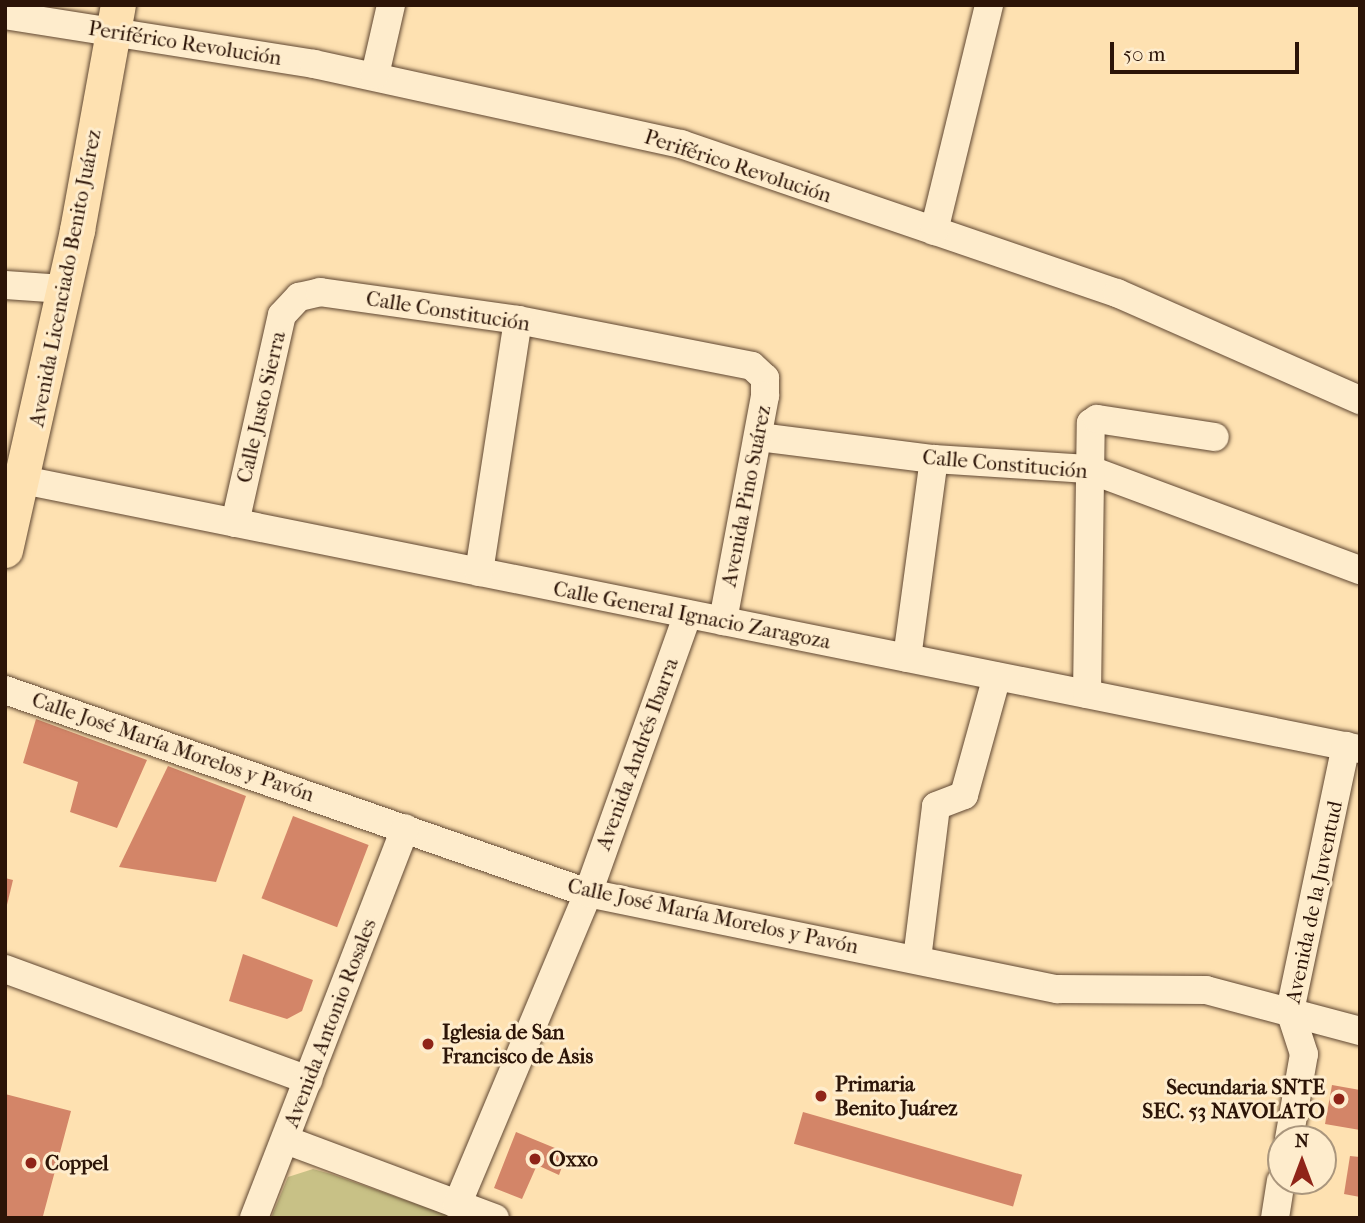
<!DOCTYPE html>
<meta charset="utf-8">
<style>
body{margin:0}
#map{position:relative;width:1365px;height:1223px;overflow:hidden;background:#fee1b1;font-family:"IM FELL French Canon",serif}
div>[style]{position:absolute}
.green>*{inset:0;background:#c8c186}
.building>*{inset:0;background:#d38568;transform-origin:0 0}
.roads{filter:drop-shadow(0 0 2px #604732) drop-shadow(0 0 2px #604732)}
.minor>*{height:28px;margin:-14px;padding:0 14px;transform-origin:14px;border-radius:14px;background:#feeccc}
.major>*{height:35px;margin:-17.5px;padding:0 17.5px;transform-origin:17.5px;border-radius:17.5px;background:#fee1b1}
.dots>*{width:19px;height:19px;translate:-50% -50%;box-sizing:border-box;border:4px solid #feeccc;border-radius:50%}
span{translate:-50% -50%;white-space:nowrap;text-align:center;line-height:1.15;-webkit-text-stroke:6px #feeccc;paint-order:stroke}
.street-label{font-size:21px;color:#2c1407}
.poi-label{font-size:21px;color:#2c1407;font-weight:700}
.left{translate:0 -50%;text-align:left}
.right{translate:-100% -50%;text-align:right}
.frame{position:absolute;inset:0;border:7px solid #2c1407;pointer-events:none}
.north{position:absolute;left:1267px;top:1125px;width:70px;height:70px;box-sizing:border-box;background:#feeccc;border:2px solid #aa967d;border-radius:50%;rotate:0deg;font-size:19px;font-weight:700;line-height:28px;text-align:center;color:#2c1407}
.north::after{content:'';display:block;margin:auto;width:24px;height:32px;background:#8f2418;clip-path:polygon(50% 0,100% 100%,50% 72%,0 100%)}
.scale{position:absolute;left:1110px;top:42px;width:189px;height:32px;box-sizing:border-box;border:4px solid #2c1407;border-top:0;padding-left:9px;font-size:21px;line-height:24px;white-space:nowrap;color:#2c1407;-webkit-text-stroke:5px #feeccc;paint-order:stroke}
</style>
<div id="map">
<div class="green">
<div style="clip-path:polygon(313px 1169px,331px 1174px,456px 1218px,271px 1218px,288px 1177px)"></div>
</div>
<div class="building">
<div style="clip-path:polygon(36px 719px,147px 760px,117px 828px,70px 812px,78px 782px,23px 763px)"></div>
<div style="clip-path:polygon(168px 766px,246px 796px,216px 882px,119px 867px)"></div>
<div style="left:293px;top:816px;width:81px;height:88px;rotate:21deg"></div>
<div style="clip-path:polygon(5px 878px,13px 880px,6px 909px,5px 908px)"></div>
<div style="clip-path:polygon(243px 954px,313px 980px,302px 1011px,287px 1019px,229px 1001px)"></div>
<div style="clip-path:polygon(1332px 1085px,1360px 1090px,1360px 1130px,1325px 1124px)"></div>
<div style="clip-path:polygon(5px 1094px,71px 1111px,43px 1216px,48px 1218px,5px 1218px)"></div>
<div style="left:803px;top:1112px;width:228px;height:33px;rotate:16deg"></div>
<div style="clip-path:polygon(516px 1132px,567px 1153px,559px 1175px,537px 1165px,522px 1199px,494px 1188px)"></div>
<div style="clip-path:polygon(1350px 1156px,1360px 1157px,1360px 1197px,1344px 1194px)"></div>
</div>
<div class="roads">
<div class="minor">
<div style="left:5px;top:15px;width:313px;rotate:9deg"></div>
<div style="left:314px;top:64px;width:376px;rotate:12.3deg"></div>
<div style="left:681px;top:144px;width:461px;rotate:18.9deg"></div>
<div style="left:1117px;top:293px;width:266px;rotate:23.8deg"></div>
<div style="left:375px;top:75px;width:72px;rotate:-77.1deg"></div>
<div style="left:934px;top:231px;width:233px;rotate:-76.3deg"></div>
<div style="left:5px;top:285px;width:59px;rotate:3.9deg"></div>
<div style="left:759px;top:437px;width:176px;rotate:7.2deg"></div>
<div style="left:934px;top:459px;width:154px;rotate:3.7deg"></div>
<div style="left:1088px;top:469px;width:290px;rotate:20.4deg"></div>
<div style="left:23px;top:480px;width:1364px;rotate:11.38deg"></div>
<div style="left:235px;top:523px;width:213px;rotate:-77.3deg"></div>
<div style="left:282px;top:315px;width:25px;rotate:-47deg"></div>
<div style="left:299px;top:297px;width:22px;rotate:-13deg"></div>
<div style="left:320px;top:292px;width:200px;rotate:8deg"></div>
<div style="left:518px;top:320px;width:238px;rotate:11.1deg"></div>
<div style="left:752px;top:366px;width:18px;rotate:43deg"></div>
<div style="left:765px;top:378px;width:18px;rotate:90deg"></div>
<div style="left:765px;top:396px;width:229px;rotate:100.6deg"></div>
<div style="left:479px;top:572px;width:255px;rotate:-81.2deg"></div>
<div style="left:907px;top:658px;width:201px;rotate:-82.3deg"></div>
<div style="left:5px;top:690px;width:617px;rotate:19.2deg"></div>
<div style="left:588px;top:893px;width:479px;rotate:11.6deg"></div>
<div style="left:1057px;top:989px;width:149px;rotate:0.4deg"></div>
<div style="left:1206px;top:990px;width:159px;rotate:14.9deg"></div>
<div style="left:1087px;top:694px;width:271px;rotate:-89.2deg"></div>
<div style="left:1091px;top:423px;width:7px;rotate:-34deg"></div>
<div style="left:1097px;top:419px;width:119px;rotate:8.7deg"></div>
<div style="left:917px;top:959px;width:154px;rotate:-82.9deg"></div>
<div style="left:936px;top:806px;width:30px;rotate:-21deg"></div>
<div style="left:964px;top:795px;width:123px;rotate:-74.5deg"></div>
<div style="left:5px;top:969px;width:323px;rotate:20.1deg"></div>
<div style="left:1289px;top:1139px;width:86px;rotate:-80deg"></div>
<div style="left:1304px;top:1054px;width:45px;rotate:-108deg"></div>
<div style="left:1290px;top:1011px;width:271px;rotate:-78.1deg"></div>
<div style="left:286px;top:1140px;width:223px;rotate:20.5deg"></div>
<div style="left:457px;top:1205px;width:338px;rotate:-67.2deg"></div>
<div style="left:588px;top:893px;width:296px;rotate:-70.3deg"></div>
<div style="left:254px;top:1218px;width:418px;rotate:-68.8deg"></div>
<div style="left:1275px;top:1218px;width:37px;rotate:-81deg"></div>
</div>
<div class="major">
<div style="left:5px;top:550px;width:328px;rotate:-77.3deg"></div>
<div style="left:77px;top:230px;width:229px;rotate:-79.7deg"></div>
</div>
</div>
<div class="dots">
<div style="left:428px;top:1044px;background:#8f2418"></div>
<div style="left:821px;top:1096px;background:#8f2418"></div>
<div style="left:1339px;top:1099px;background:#8f2418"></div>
<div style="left:535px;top:1159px;background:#8f2418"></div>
<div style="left:31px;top:1163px;background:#8f2418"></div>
</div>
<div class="street-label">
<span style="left:185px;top:43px;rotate:9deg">Periférico Revolución</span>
<span style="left:738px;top:166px;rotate:18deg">Periférico Revolución</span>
<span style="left:65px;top:278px;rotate:-79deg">Avenida Licenciado Benito Juárez</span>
<span style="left:448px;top:311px;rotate:9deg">Calle Constitución</span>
<span style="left:261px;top:407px;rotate:-77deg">Calle Justo Sierra</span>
<span style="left:1005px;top:464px;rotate:5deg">Calle Constitución</span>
<span style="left:746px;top:496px;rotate:-79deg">Avenida Pino Suárez</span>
<span style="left:692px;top:615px;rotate:11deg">Calle General Ignacio Zaragoza</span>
<span style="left:173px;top:747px;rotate:19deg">Calle José María Morelos y Pavón</span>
<span style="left:637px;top:754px;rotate:-70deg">Avenida Andrés Ibarra</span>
<span style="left:1314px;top:902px;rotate:-78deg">Avenida de la Juventud</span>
<span style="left:713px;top:916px;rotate:12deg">Calle José María Morelos y Pavón</span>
<span style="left:330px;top:1023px;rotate:-69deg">Avenida Antonio Rosales</span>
</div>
<div class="poi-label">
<span class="left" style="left:442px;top:1044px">Iglesia de San<br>Francisco de Asis</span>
<span class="left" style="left:835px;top:1096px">Primaria<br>Benito Juárez</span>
<span class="right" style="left:1325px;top:1099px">Secundaria SNTE<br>SEC. 53 NAVOLATO</span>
<span class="left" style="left:549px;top:1159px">Oxxo</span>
<span class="left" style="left:45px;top:1163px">Coppel</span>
</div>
<div class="frame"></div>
<div class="north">N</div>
<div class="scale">50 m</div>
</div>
